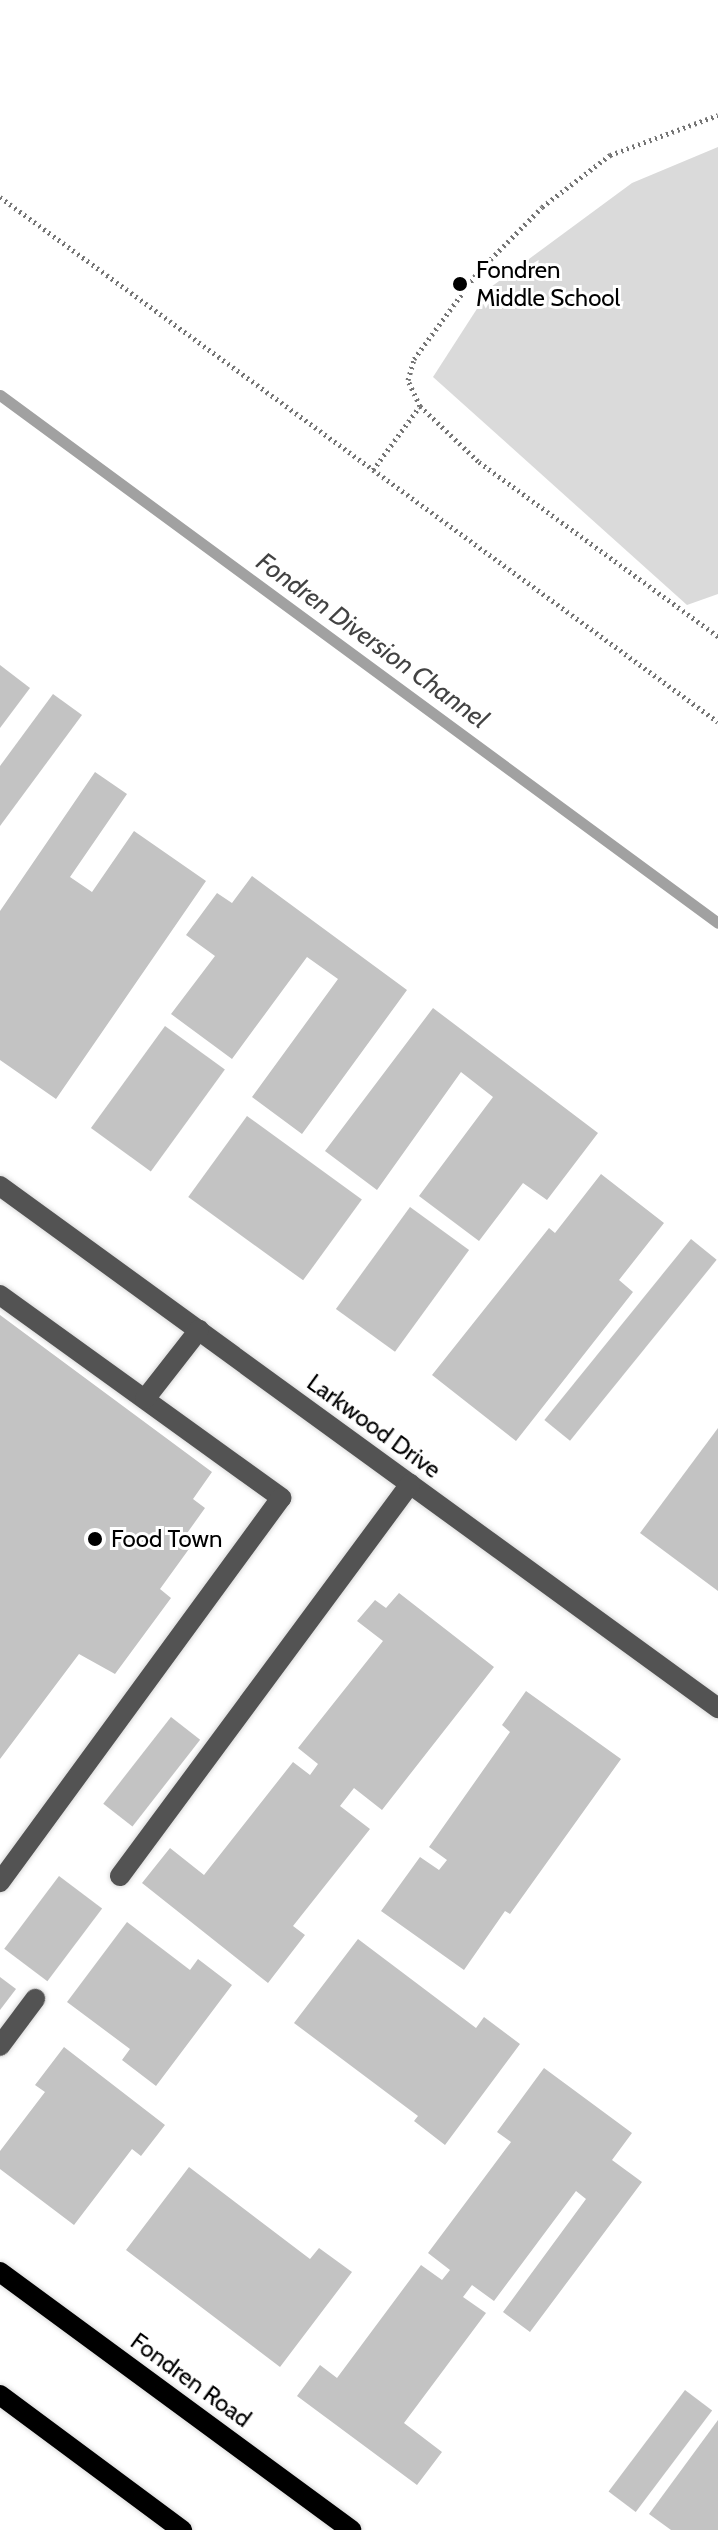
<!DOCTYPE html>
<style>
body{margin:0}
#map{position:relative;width:718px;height:2530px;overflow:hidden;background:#fff;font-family:Cabin,sans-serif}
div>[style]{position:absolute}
.green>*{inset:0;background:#dadada}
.stream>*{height:11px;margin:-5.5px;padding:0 5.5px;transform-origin:5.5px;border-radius:5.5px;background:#a1a1a1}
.building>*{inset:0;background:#c3c3c3;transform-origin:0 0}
.path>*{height:5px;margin-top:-2.5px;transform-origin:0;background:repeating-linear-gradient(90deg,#757575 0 2px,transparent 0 6px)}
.roads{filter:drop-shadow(0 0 2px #dbdbdb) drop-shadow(0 0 2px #dbdbdb)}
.minor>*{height:20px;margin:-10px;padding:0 10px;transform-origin:10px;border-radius:10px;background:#535353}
.major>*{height:20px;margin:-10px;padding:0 10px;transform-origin:10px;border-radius:10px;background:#000}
.dots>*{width:22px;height:22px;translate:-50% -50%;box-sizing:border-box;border:4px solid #fff;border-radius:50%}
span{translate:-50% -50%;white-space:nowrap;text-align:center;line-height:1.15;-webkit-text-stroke:6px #fff;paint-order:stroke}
.poi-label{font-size:24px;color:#000}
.left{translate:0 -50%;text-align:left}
.street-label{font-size:24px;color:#000}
.water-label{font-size:26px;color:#424242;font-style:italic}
</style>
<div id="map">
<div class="green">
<div style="clip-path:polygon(718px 147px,718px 594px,687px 605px,433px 377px,491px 287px,632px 183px)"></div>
</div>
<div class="stream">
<div style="left:0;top:395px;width:891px;rotate:36.33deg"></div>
</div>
<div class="building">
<div style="clip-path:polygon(0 665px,30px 688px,0 728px)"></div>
<div style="clip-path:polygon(53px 694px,82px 715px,0 826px,0 766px)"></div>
<div style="clip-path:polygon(95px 772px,127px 794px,70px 877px,92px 892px,134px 831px,206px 881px,56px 1099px,0 1060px,0 911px)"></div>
<div style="clip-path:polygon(252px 876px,407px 990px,302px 1134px,252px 1097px,338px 979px,307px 957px,232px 1059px,171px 1014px,215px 956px,186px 935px,217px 893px,232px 903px)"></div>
<div style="clip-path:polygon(433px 1008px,598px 1133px,547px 1200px,523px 1183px,479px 1241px,419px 1196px,493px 1097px,461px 1072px,377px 1190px,325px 1151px)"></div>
<div style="left:165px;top:1026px;width:74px;height:126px;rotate:36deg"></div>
<div style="left:247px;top:1116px;width:142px;height:100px;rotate:36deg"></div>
<div style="clip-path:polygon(601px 1174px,664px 1223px,619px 1280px,633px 1292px,516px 1441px,432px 1375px,549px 1228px,555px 1233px)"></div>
<div style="left:410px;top:1207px;width:73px;height:126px;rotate:36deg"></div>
<div style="left:691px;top:1239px;width:33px;height:233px;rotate:39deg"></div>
<div style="clip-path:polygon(0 1315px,212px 1472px,193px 1499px,205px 1508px,185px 1536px,194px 1542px,160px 1589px,171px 1598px,115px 1674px,79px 1654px,0 1759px)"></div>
<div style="clip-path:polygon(718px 1428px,718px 1591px,640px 1533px)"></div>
<div style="clip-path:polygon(399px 1593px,494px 1667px,382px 1810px,354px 1788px,340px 1806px,370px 1829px,293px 1926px,305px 1935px,268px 1983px,142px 1883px,170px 1848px,204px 1875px,293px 1762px,310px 1775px,318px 1764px,298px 1748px,383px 1641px,357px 1621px,375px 1600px,386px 1608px)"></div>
<div style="clip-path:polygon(526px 1691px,621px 1759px,510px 1914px,505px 1911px,464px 1970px,381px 1911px,420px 1857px,439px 1870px,447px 1860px,429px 1847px,510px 1732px,502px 1725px)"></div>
<div style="left:171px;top:1717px;width:37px;height:110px;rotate:38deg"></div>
<div style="left:59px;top:1876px;width:54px;height:91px;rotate:37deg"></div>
<div style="clip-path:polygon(127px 1922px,190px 1970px,198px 1959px,232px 1985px,156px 2086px,122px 2060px,130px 2049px,67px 2002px)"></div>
<div style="clip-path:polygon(358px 1939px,476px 2028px,484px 2017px,520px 2044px,445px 2145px,414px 2121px,418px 2116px,294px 2023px)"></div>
<div style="clip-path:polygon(0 1977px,16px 1989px,0 2010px)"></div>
<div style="clip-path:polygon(64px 2047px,165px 2125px,141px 2156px,132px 2149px,74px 2225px,0 2169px,0 2151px,45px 2092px,35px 2085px)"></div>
<div style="clip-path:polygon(544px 2068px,632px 2133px,612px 2160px,642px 2182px,530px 2332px,503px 2312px,586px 2199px,576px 2191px,494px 2301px,472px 2285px,463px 2297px,486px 2313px,404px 2423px,442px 2452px,417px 2485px,297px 2396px,320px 2365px,337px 2378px,421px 2265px,442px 2280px,450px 2270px,428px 2253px,511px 2142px,497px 2132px)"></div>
<div style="clip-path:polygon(189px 2167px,310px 2259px,319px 2248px,352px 2272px,280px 2367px,126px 2250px)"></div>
<div style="left:685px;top:2390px;width:34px;height:127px;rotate:37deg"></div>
<div style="clip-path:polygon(718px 2420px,718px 2530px,671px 2530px,649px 2514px)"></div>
</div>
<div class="path">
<div style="left:0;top:197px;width:889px;rotate:36.17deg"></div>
<div style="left:420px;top:406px;width:81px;rotate:43.5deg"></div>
<div style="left:479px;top:462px;width:296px;rotate:36.1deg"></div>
<div style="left:373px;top:470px;width:79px;rotate:-53.7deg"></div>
<div style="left:420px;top:406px;width:29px;rotate:-115deg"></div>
<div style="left:408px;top:380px;width:22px;rotate:-74deg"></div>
<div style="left:414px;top:359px;width:108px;rotate:-53.7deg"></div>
<div style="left:478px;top:272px;width:91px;rotate:-45.4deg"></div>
<div style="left:542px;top:207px;width:86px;rotate:-37.4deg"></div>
<div style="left:610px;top:155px;width:115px;rotate:-20.3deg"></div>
</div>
<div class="roads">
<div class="minor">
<div style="left:0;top:1186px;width:888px;rotate:36.02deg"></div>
<div style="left:0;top:1295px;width:347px;rotate:35.8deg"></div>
<div style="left:281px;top:1498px;width:476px;rotate:126.2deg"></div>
<div style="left:145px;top:1399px;width:88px;rotate:-52deg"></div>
<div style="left:120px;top:1876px;width:488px;rotate:-53.5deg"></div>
<div style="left:0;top:2046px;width:59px;rotate:-53.3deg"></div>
</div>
<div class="major">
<div style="left:0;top:2272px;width:436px;rotate:36.3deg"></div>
<div style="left:0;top:2395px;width:227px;rotate:36.6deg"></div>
</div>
</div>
<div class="dots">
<div style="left:460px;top:284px;background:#000"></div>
<div style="left:95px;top:1539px;background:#000"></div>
</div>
<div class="poi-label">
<span class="left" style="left:476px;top:284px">Fondren<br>Middle School</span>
<span class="left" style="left:111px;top:1539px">Food Town</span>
</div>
<div class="street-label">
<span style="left:374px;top:1426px;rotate:36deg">Larkwood Drive</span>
<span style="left:191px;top:2380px;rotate:36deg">Fondren Road</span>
</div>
<div class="water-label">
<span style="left:372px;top:641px;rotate:36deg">Fondren Diversion Channel</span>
</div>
</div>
